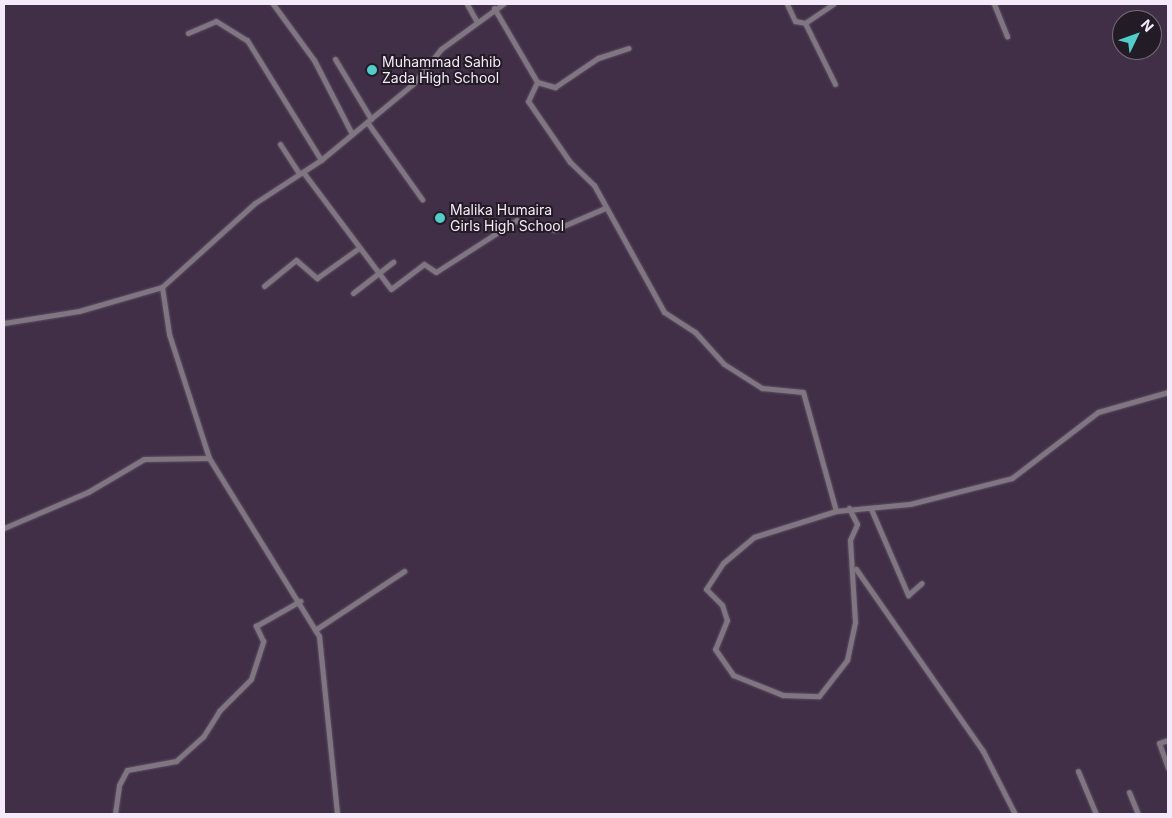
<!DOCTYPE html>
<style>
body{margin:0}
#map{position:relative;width:1172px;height:818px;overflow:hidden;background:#412f47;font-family:Inter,sans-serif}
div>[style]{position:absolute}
.roads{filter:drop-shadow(0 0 1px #5e4d63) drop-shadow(0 0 1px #5e4d63)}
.minor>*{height:5px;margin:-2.5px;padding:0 2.5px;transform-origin:2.5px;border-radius:2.5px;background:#7f7682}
.dots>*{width:14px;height:14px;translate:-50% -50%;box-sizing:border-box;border:2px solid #231b26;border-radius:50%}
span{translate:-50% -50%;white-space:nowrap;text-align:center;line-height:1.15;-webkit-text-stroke:4px #231b26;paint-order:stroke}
.poi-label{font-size:14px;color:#f5eaf9}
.left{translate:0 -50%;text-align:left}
.frame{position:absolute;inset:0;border:5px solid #f5eaf9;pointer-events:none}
.north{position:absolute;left:1112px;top:10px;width:50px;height:50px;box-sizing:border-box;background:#231b26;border:1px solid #776e7a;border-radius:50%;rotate:48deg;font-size:14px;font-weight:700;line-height:20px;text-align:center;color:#f5eaf9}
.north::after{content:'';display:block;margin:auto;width:18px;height:22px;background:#53cdca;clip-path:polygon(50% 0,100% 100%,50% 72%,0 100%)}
</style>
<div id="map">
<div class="roads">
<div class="minor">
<div style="left:273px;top:4px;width:69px;rotate:53.8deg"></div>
<div style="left:314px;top:60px;width:83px;rotate:62.8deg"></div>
<div style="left:467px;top:4px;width:18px;rotate:61deg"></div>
<div style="left:787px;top:4px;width:19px;rotate:65deg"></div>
<div style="left:795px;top:21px;width:10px;rotate:11deg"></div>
<div style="left:805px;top:23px;width:68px;rotate:63.8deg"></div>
<div style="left:994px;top:4px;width:35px;rotate:68deg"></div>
<div style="left:494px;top:8px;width:86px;rotate:59.8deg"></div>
<div style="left:537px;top:82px;width:21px;rotate:115deg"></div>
<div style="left:528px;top:101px;width:74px;rotate:55.5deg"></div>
<div style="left:570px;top:162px;width:33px;rotate:44deg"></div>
<div style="left:594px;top:185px;width:145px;rotate:61.1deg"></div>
<div style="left:664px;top:312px;width:37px;rotate:33deg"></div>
<div style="left:695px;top:332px;width:43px;rotate:47.8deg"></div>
<div style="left:724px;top:364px;width:45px;rotate:32.3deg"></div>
<div style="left:762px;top:388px;width:41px;rotate:5.6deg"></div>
<div style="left:803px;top:392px;width:123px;rotate:74.5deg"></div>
<div style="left:836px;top:511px;width:74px;rotate:-5.4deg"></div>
<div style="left:910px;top:504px;width:105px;rotate:-14.3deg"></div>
<div style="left:1012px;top:478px;width:108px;rotate:-37.5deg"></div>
<div style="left:1098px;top:412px;width:73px;rotate:-15.9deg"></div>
<div style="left:805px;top:23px;width:34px;rotate:-34deg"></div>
<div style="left:188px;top:33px;width:30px;rotate:-23deg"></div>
<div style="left:216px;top:21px;width:36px;rotate:32deg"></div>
<div style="left:247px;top:40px;width:141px;rotate:58.3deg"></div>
<div style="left:335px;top:59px;width:70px;rotate:59deg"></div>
<div style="left:537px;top:82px;width:19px;rotate:16deg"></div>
<div style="left:555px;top:87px;width:52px;rotate:-34deg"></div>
<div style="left:598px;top:58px;width:32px;rotate:-18deg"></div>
<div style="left:367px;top:122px;width:95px;rotate:54.5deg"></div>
<div style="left:280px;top:144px;width:35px;rotate:57deg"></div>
<div style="left:303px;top:172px;width:146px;rotate:53.1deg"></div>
<div style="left:391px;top:289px;width:41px;rotate:-37.1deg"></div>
<div style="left:424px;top:264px;width:14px;rotate:34deg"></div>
<div style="left:436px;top:272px;width:96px;rotate:-32.7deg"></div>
<div style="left:554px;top:230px;width:56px;rotate:-23.3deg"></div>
<div style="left:264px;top:286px;width:41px;rotate:-39.1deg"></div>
<div style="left:296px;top:260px;width:28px;rotate:41deg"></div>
<div style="left:317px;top:278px;width:52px;rotate:-35.5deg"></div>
<div style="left:162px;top:287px;width:48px;rotate:81.5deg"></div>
<div style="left:169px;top:334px;width:130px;rotate:72.1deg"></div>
<div style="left:209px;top:458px;width:209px;rotate:58.3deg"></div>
<div style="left:319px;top:636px;width:179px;rotate:84.2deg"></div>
<div style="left:353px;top:293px;width:51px;rotate:-37.8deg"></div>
<div style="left:4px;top:323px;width:76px;rotate:-9.1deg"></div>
<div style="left:79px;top:311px;width:86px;rotate:-16.1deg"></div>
<div style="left:162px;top:287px;width:125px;rotate:-42.1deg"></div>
<div style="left:255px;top:203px;width:79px;rotate:-33.1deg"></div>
<div style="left:321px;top:160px;width:119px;rotate:-39.6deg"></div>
<div style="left:413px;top:84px;width:45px;rotate:-51.3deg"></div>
<div style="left:441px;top:49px;width:77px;rotate:-36deg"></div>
<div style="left:871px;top:509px;width:94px;rotate:66.7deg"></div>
<div style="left:908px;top:595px;width:18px;rotate:-41deg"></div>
<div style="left:836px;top:511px;width:86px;rotate:162.4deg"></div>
<div style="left:754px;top:537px;width:40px;rotate:140deg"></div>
<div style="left:723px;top:563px;width:31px;rotate:123deg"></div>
<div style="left:706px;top:589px;width:23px;rotate:45deg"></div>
<div style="left:722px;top:605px;width:16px;rotate:72deg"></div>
<div style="left:727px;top:620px;width:31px;rotate:112deg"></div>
<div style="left:715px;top:649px;width:32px;rotate:55deg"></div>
<div style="left:733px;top:675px;width:54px;rotate:21.8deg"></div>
<div style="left:783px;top:695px;width:36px;rotate:2deg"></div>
<div style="left:819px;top:696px;width:46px;rotate:-52.1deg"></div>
<div style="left:847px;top:660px;width:39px;rotate:-78deg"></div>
<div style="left:855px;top:622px;width:82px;rotate:-93.5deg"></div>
<div style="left:850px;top:540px;width:17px;rotate:-66deg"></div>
<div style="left:857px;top:524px;width:18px;rotate:-117deg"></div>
<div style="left:4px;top:528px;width:91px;rotate:-23.2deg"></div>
<div style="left:88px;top:492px;width:65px;rotate:-30.5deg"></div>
<div style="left:144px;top:459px;width:65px;rotate:-0.9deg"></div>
<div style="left:856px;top:569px;width:222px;rotate:55.1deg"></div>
<div style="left:983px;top:751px;width:71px;rotate:63.1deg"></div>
<div style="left:315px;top:630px;width:107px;rotate:-33.5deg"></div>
<div style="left:1168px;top:740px;width:9px;rotate:162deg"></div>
<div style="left:1159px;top:743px;width:27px;rotate:70deg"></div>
<div style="left:1078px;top:771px;width:47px;rotate:67.3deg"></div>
<div style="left:1129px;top:792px;width:24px;rotate:68deg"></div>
<div style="left:115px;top:814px;width:29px;rotate:-82deg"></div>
<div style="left:119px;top:785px;width:17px;rotate:-62deg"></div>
<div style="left:127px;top:770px;width:50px;rotate:-10.4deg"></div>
<div style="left:176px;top:761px;width:36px;rotate:-42deg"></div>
<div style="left:203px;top:737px;width:31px;rotate:-58deg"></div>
<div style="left:219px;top:711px;width:45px;rotate:-45deg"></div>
<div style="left:251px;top:679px;width:40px;rotate:-72deg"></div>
<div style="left:263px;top:641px;width:17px;rotate:-115deg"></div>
<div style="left:256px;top:626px;width:51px;rotate:-29.6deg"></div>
</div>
</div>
<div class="dots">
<div style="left:372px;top:70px;background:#53cdca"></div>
<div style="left:440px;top:218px;background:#53cdca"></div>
</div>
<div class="poi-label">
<span class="left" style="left:382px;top:70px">Muhammad Sahib<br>Zada High School</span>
<span class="left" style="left:450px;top:218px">Malika Humaira<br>Girls High School</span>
</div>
<div class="frame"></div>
<div class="north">N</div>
</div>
